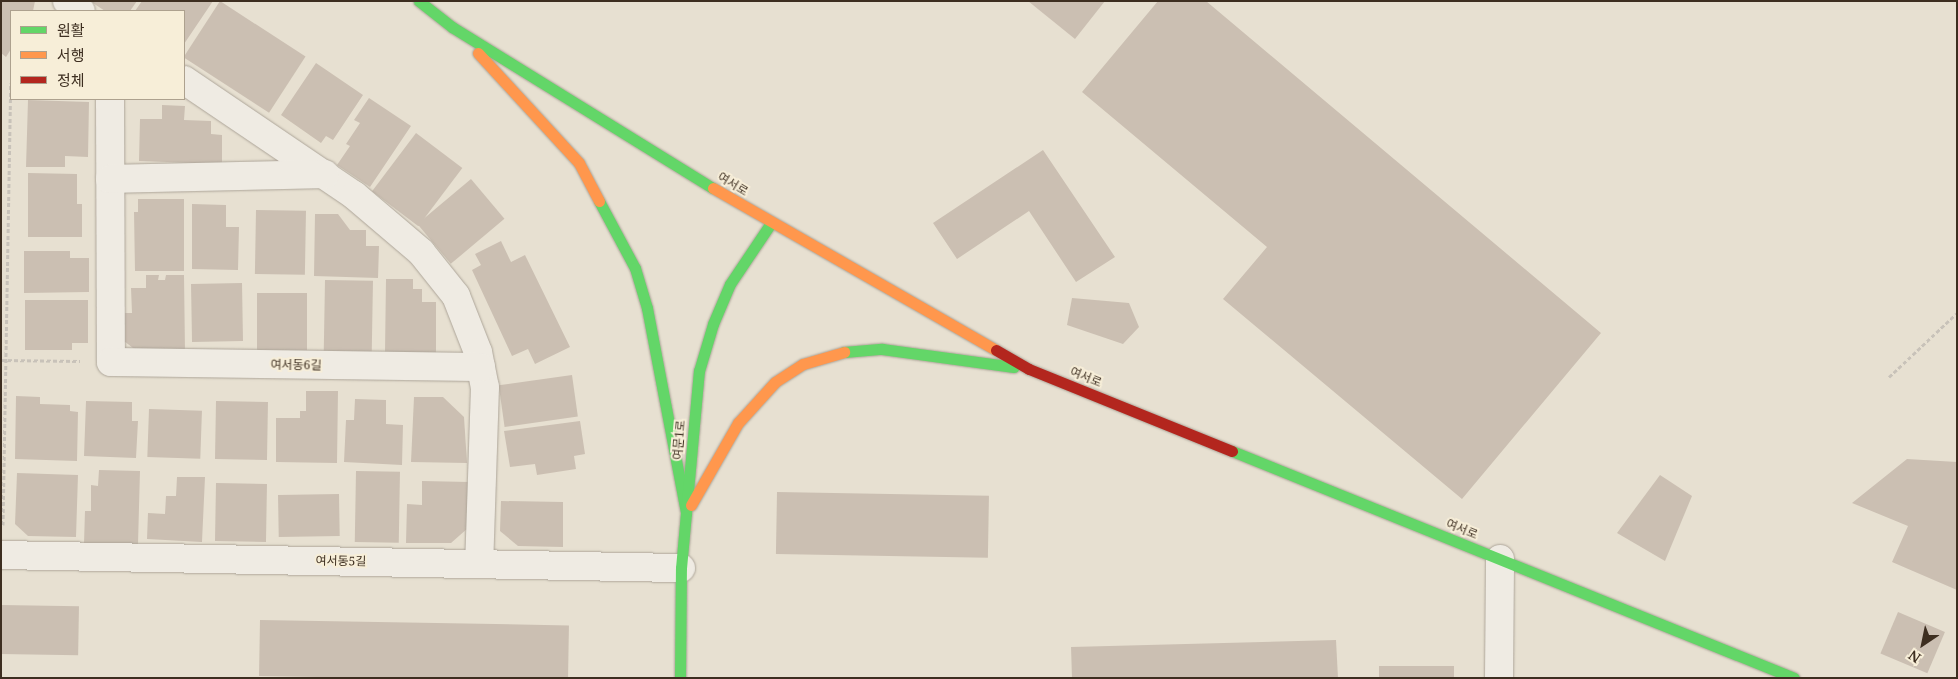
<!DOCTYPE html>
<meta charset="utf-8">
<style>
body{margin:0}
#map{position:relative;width:1958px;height:679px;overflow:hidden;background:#e7e0d1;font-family:"Noto Serif","Noto Sans KR",serif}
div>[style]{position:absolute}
.building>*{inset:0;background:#cbbfb2;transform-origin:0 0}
.path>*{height:3px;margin-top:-1.5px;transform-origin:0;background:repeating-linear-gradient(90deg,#c8c2b9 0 4px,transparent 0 6.5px)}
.roads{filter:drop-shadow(0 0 1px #ada599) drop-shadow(0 0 1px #ada599)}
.street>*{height:28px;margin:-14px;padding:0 14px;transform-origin:14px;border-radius:14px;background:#efebe3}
.fast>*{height:11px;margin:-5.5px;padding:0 5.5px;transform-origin:5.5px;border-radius:5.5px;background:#63d668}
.slow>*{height:11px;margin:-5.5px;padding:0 5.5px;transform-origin:5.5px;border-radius:5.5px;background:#ff974d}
.jam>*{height:11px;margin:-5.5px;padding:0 5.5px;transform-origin:5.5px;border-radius:5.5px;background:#b3261e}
span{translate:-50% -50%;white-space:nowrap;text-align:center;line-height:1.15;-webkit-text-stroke:4px #f7eed8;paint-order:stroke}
.street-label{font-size:12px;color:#3d2e20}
.frame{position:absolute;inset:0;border:2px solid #3d2e20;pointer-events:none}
.legend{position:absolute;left:10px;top:10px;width:175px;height:90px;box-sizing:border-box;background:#f7eed8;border:1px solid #ada18e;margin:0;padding:6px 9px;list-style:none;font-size:15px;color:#3d2e20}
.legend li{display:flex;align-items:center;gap:10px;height:25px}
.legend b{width:25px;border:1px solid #ada18e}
.north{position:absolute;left:1898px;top:619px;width:50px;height:50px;-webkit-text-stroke:4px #f7eed8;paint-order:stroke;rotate:214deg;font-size:14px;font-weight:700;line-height:20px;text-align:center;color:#3d2e20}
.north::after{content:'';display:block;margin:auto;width:18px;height:22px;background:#3d2e20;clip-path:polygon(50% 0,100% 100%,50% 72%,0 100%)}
</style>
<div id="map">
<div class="building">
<div style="clip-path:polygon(1px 1px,35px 1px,33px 11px,11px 11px,11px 49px,6px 57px,1px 53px)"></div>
<div style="clip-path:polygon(90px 1px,137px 1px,130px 11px,105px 11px)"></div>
<div style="clip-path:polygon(142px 1px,213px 1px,184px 44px,184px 11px,135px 11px)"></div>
<div style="left:220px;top:1px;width:102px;height:67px;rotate:33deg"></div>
<div style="clip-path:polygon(1028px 1px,1105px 1px,1075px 39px)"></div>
<div style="clip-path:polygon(1158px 1px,1206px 1px,1601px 333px,1462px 499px,1223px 299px,1267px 247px,1082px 92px)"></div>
<div style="clip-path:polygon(316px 63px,363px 95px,333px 140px,326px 136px,321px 143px,281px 115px)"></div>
<div style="clip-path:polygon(369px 98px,411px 126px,370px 187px,337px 165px,350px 146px,346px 144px,360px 123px,354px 120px)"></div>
<div style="clip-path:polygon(28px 100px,89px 102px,88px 157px,65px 156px,65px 167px,26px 167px)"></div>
<div style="clip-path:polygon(162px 105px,185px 106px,184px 120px,211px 121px,211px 134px,222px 135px,222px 164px,139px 161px,140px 119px,162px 119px)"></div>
<div style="left:416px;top:133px;width:58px;height:73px;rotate:37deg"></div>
<div style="clip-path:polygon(1043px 150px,1115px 257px,1076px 282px,1029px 211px,957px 259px,933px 223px)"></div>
<div style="clip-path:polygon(28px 173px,77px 174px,77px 204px,82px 204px,82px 237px,28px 237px)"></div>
<div style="left:471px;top:179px;width:52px;height:70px;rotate:50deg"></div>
<div style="clip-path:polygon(138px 199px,184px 199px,184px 271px,135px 271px,134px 212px,138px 212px)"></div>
<div style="clip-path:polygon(192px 204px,226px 205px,226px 227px,239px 227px,238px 270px,192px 269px)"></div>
<div style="left:256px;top:210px;width:50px;height:64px;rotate:1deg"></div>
<div style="clip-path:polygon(315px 214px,338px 214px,350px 230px,366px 230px,366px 246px,379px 246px,378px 278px,314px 276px)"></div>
<div style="clip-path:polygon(501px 241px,511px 262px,525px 255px,570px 347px,535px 364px,528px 349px,512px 356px,472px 270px,481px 265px,475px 254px)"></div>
<div style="clip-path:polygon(24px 251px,70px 251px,70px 258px,89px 258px,89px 292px,24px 293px)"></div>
<div style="clip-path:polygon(146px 275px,159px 275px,158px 280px,165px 280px,166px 275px,184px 275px,185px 352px,137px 351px,124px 341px,124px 313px,132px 313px,131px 288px,146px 288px)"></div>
<div style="clip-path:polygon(386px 279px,413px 279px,413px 289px,422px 289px,422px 302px,436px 302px,436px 353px,385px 352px)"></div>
<div style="left:325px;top:280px;width:48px;height:72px;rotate:1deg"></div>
<div style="left:242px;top:283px;width:58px;height:51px;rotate:89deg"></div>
<div style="left:257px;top:293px;width:50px;height:57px"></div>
<div style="clip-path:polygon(1072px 298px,1129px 303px,1139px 327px,1123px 344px,1067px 325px)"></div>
<div style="clip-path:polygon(25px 300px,88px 300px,88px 343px,72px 343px,72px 350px,25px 350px)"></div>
<div style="left:572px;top:375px;width:42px;height:74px;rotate:82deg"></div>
<div style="clip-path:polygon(306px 391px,338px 391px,337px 463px,276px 462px,276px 418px,300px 418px,300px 411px,306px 411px)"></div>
<div style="clip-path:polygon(16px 396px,40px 397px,40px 404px,70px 405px,70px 411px,78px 412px,77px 461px,15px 459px)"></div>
<div style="clip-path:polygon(414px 397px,443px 397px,464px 417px,467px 463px,411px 462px)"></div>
<div style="clip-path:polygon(355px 399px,386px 400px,386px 424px,403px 425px,402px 465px,344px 462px,346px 420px,354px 420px)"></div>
<div style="clip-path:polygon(86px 401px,132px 402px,132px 421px,138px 421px,136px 458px,84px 456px)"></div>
<div style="left:216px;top:401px;width:52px;height:58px;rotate:1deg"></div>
<div style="left:149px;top:409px;width:53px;height:48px;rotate:2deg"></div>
<div style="clip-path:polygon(580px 421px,585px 454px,574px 456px,576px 469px,537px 475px,535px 464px,510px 467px,504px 431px)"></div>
<div style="clip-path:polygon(1907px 459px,1957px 462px,1957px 590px,1892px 562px,1908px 526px,1852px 503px)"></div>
<div style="clip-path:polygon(99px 470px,140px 471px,138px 544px,84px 543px,85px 511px,91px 511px,91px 485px,98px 486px)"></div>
<div style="left:356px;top:471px;width:44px;height:71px;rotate:1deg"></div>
<div style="clip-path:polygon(17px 473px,78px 475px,76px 537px,28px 536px,15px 524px)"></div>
<div style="clip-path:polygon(1660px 475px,1692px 496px,1665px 561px,1617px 533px)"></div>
<div style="clip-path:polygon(177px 477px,205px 477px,202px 542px,147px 539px,148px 513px,165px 514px,166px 496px,176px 496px)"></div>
<div style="clip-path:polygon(422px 481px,469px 482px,468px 528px,451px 543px,406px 543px,407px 504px,422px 505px)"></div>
<div style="left:216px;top:483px;width:51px;height:58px;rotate:1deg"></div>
<div style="left:777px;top:492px;width:212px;height:62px;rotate:1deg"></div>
<div style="left:339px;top:494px;width:42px;height:61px;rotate:89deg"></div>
<div style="clip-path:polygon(501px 501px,563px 502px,563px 547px,518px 546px,500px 531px)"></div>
<div style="left:1px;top:605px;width:78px;height:49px;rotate:1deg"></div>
<div style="left:1898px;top:612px;width:51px;height:45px;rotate:23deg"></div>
<div style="left:260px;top:620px;width:309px;height:56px;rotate:1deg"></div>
<div style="clip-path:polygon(1336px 640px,1338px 678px,1072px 678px,1071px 647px)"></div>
<div style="left:1379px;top:666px;width:75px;height:12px"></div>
</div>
<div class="path">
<div style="left:1px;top:360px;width:79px;rotate:0.7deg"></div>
<div style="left:1889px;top:377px;width:93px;rotate:-43.3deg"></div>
<div style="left:3px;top:525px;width:442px;rotate:-89deg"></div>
</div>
<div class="roads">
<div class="street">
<div style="left:67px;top:1px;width:17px;rotate:36deg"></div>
<div style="left:184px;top:80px;width:205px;rotate:34.1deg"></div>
<div style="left:354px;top:195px;width:88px;rotate:40.4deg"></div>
<div style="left:421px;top:252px;width:56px;rotate:51.5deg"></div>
<div style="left:456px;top:296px;width:60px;rotate:68.6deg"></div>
<div style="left:478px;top:352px;width:36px;rotate:79deg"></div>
<div style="left:485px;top:387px;width:177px;rotate:91.9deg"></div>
<div style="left:110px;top:99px;width:263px;rotate:89.8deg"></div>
<div style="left:111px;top:362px;width:370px;rotate:0.8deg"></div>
<div style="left:110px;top:179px;width:215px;rotate:-1.3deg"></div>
<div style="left:1px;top:555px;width:680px;rotate:1.1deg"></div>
<div style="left:1499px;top:678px;width:119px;rotate:-89.5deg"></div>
</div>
<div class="fast">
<div style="left:419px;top:1px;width:42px;rotate:38.2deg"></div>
<div style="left:452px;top:27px;width:307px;rotate:31.7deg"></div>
<div style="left:599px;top:201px;width:76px;rotate:61.8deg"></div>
<div style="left:635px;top:268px;width:42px;rotate:73.3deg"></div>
<div style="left:647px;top:308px;width:209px;rotate:79.2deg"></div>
<div style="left:844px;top:352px;width:38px;rotate:-5deg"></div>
<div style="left:882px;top:349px;width:133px;rotate:7.8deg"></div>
<div style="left:1232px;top:451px;width:606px;rotate:21.99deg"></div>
<div style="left:680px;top:678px;width:110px;rotate:-89.5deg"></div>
<div style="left:681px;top:568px;width:198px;rotate:-84.8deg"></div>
<div style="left:699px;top:371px;width:49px;rotate:-73.4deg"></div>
<div style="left:713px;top:324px;width:43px;rotate:-67deg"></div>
<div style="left:730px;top:284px;width:73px;rotate:-56.1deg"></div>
</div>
<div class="slow">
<div style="left:478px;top:53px;width:149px;rotate:47.4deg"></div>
<div style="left:579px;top:163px;width:43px;rotate:62.2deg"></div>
<div style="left:713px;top:188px;width:326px;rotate:29.8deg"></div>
<div style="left:691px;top:505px;width:95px;rotate:-60.2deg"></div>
<div style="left:738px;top:423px;width:55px;rotate:-47.9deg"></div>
<div style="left:775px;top:382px;width:33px;rotate:-33deg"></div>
<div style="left:803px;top:364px;width:43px;rotate:-16.3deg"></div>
</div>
<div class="jam">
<div style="left:996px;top:350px;width:38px;rotate:30deg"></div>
<div style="left:1029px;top:369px;width:219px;rotate:22deg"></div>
</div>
</div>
<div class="street-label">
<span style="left:733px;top:184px;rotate:31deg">여서로</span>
<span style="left:296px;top:365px;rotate:1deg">여서동6길</span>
<span style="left:1086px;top:377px;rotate:22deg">여서로</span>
<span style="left:679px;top:440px;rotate:-85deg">여문1로</span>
<span style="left:1462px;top:529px;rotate:22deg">여서로</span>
<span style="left:341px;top:561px;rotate:1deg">여서동5길</span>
</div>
<div class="frame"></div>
<ul class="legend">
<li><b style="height:6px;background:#63d668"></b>원활</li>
<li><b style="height:6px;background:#ff974d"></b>서행</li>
<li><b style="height:6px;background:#b3261e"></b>정체</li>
</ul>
<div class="north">N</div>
</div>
